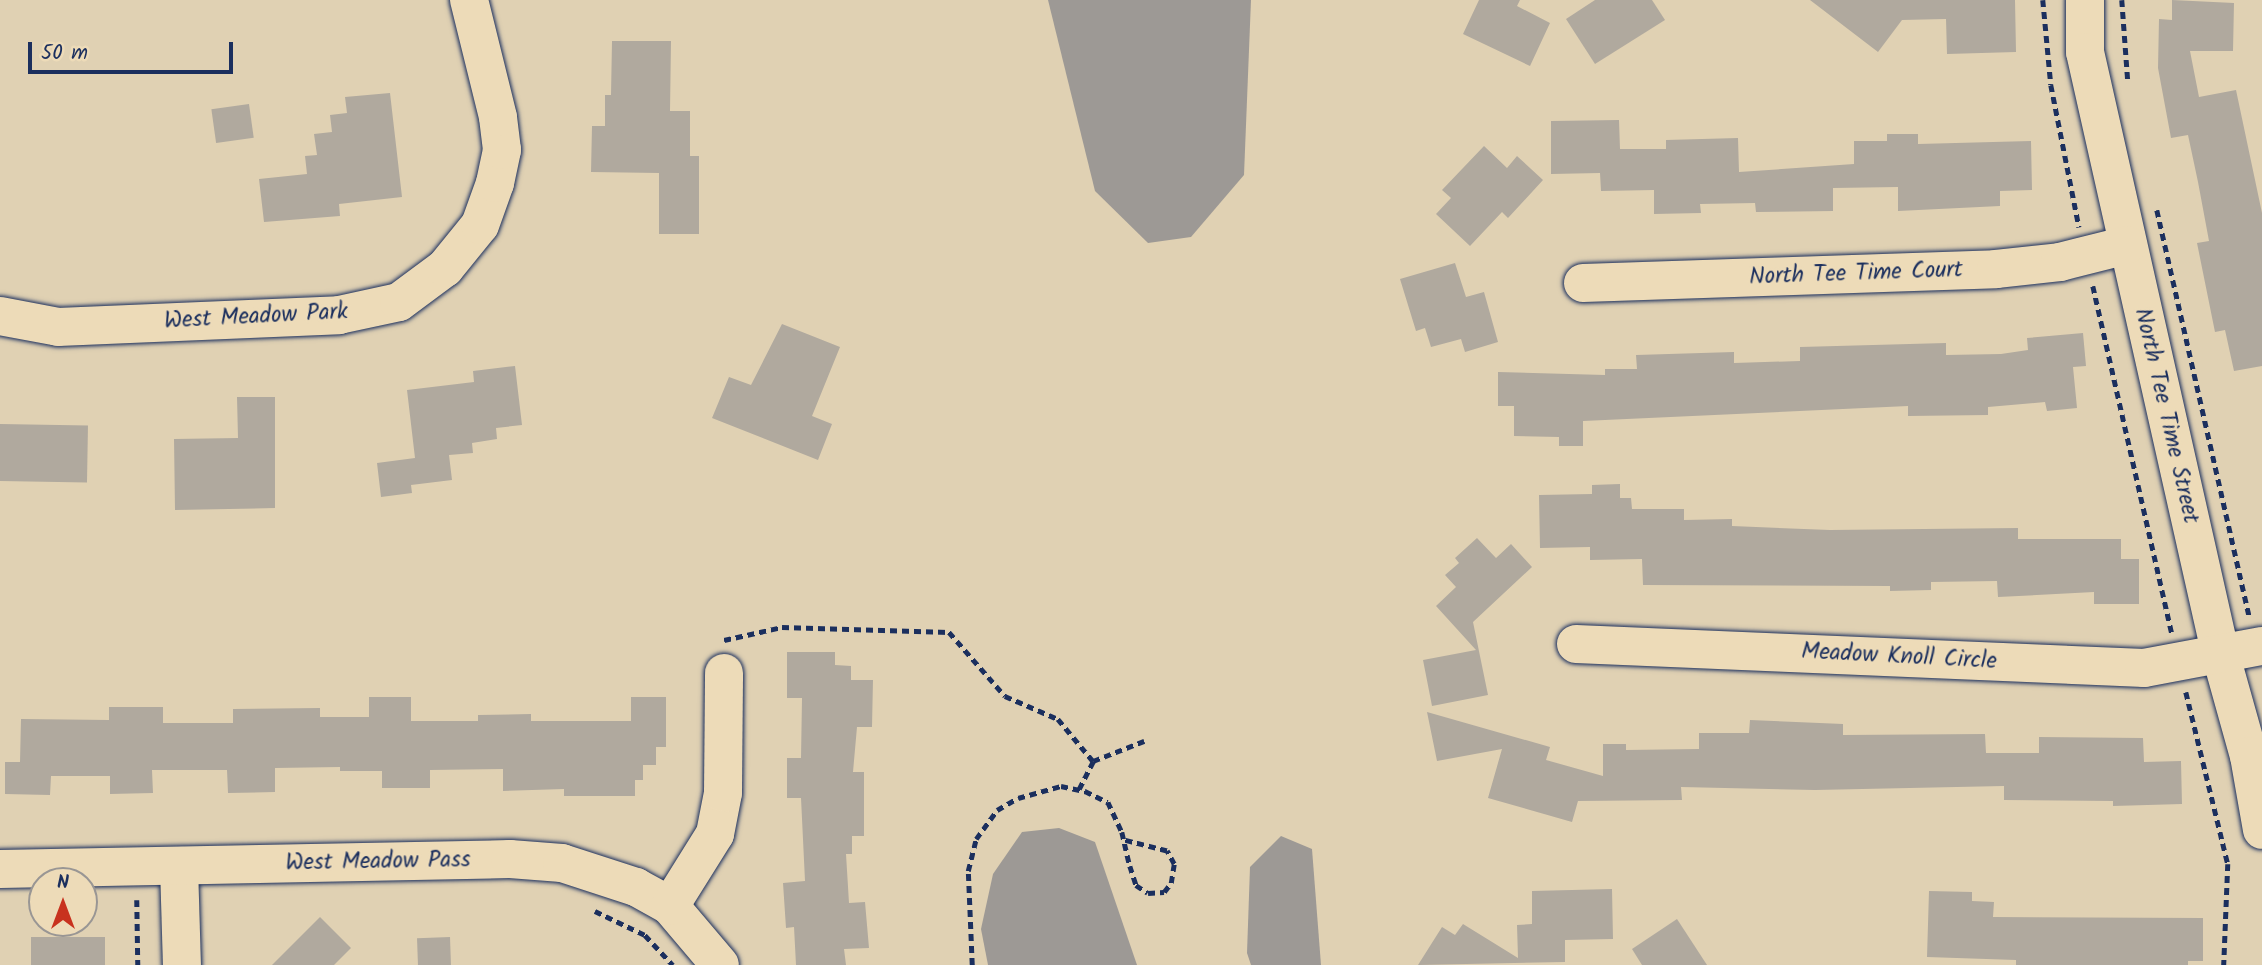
<!DOCTYPE html>
<style>
body{margin:0}
#map{position:relative;width:2262px;height:965px;overflow:hidden;background:#e0d1b3;font-family:Kalam,sans-serif}
div>[style]{position:absolute}
.water>*{inset:0;background:#9d9995}
.building>*{inset:0;background:#b0a99e;transform-origin:0 0}
.path>*{height:4.5px;margin-top:-2.25px;transform-origin:0;background:repeating-linear-gradient(90deg,#1b2f5e 0 7px,transparent 0 12px)}
.roads{filter:drop-shadow(0 0 2px #1b2f5e) drop-shadow(0 0 2px #1b2f5e)}
.minor>*{height:38px;margin:-19px;padding:0 19px;transform-origin:19px;border-radius:19px;background:#eddbb8}
span{translate:-50% -50%;white-space:nowrap;text-align:center;line-height:1.15;-webkit-text-stroke:5px #eddbb8;paint-order:stroke}
.street-label{font-size:23px;color:#1b2f5e}
.north{position:absolute;left:28px;top:867px;width:70px;height:70px;box-sizing:border-box;background:#eddbb8;border:2px solid #999694;border-radius:50%;rotate:0deg;font-size:19px;font-weight:700;line-height:28px;text-align:center;color:#1b2f5e}
.north::after{content:'';display:block;margin:auto;width:24px;height:32px;background:#c8321e;clip-path:polygon(50% 0,100% 100%,50% 72%,0 100%)}
.scale{position:absolute;left:28px;top:42px;width:205px;height:32px;box-sizing:border-box;border:4px solid #1b2f5e;border-top:0;padding-left:9px;font-size:21px;line-height:24px;white-space:nowrap;color:#1b2f5e;-webkit-text-stroke:5px #eddbb8;paint-order:stroke}
</style>
<div id="map">
<div class="water">
<div style="clip-path:polygon(1048px 0,1251px 0,1244px 175px,1191px 237px,1148px 243px,1095px 191px)"></div>
<div style="clip-path:polygon(1059px 828px,1095px 842px,1137px 965px,988px 965px,981px 929px,993px 874px,1022px 832px)"></div>
<div style="clip-path:polygon(1281px 836px,1312px 849px,1321px 965px,1251px 965px,1247px 953px,1250px 867px)"></div>
</div>
<div class="building">
<div style="clip-path:polygon(1479px 0,1520px 0,1517px 6px,1550px 23px,1530px 66px,1463px 34px)"></div>
<div style="clip-path:polygon(1595px 0,1652px 0,1665px 20px,1595px 64px,1566px 19px)"></div>
<div style="clip-path:polygon(1810px 0,2015px 0,2016px 52px,1947px 54px,1946px 19px,1902px 20px,1878px 52px)"></div>
<div style="clip-path:polygon(2172px 0,2234px 3px,2233px 51px,2190px 51px,2199px 97px,2236px 90px,2262px 213px,2262px 366px,2234px 371px,2225px 330px,2215px 332px,2197px 243px,2209px 241px,2198px 182px,2188px 135px,2171px 138px,2158px 68px,2159px 19px,2172px 20px)"></div>
<div style="clip-path:polygon(612px 41px,671px 41px,670px 111px,690px 111px,690px 156px,699px 156px,699px 234px,659px 234px,659px 173px,591px 172px,592px 126px,605px 126px,605px 95px,611px 95px)"></div>
<div style="clip-path:polygon(390px 93px,402px 197px,339px 204px,340px 216px,264px 222px,259px 179px,307px 174px,305px 156px,317px 155px,314px 134px,332px 132px,330px 115px,347px 113px,345px 97px)"></div>
<div style="left:249px;top:104px;width:34px;height:38px;rotate:82deg"></div>
<div style="clip-path:polygon(1619px 120px,1620px 149px,1666px 149px,1666px 140px,1738px 138px,1739px 172px,1854px 164px,1854px 141px,1887px 141px,1887px 134px,1918px 134px,1918px 144px,2031px 141px,2032px 190px,2000px 191px,2000px 206px,1898px 211px,1898px 187px,1833px 188px,1833px 211px,1756px 212px,1755px 203px,1700px 204px,1701px 213px,1654px 214px,1654px 190px,1601px 191px,1600px 173px,1551px 174px,1551px 121px)"></div>
<div style="clip-path:polygon(1484px 146px,1507px 168px,1517px 156px,1543px 180px,1508px 218px,1502px 212px,1470px 246px,1436px 214px,1451px 198px,1442px 190px)"></div>
<div style="clip-path:polygon(1455px 263px,1466px 297px,1484px 292px,1498px 342px,1465px 352px,1461px 339px,1431px 347px,1425px 328px,1416px 331px,1400px 279px)"></div>
<div style="clip-path:polygon(782px 324px,840px 347px,812px 416px,832px 424px,818px 460px,712px 418px,729px 377px,751px 385px)"></div>
<div style="clip-path:polygon(2083px 333px,2086px 366px,2073px 367px,2077px 408px,2047px 411px,2045px 402px,1988px 407px,1988px 415px,1908px 416px,1908px 406px,1583px 421px,1583px 446px,1559px 446px,1559px 437px,1514px 436px,1514px 406px,1498px 406px,1498px 372px,1605px 375px,1605px 369px,1637px 369px,1636px 355px,1734px 352px,1734px 363px,1800px 361px,1800px 347px,1946px 343px,1946px 355px,2001px 354px,2028px 350px,2027px 338px)"></div>
<div style="clip-path:polygon(515px 366px,522px 425px,496px 428px,497px 439px,472px 443px,473px 453px,449px 455px,452px 480px,411px 485px,412px 493px,381px 497px,377px 463px,415px 458px,407px 390px,474px 382px,473px 371px)"></div>
<div style="clip-path:polygon(237px 397px,275px 397px,275px 508px,175px 510px,174px 439px,238px 438px)"></div>
<div style="left:0;top:424px;width:88px;height:57px;rotate:1deg"></div>
<div style="clip-path:polygon(1620px 484px,1620px 498px,1631px 498px,1632px 509px,1684px 509px,1684px 520px,1732px 519px,1732px 526px,1830px 530px,2018px 528px,2018px 539px,2121px 539px,2121px 559px,2139px 559px,2139px 604px,2094px 604px,2094px 592px,1998px 597px,1997px 581px,1931px 582px,1931px 590px,1890px 591px,1890px 586px,1643px 585px,1642px 559px,1590px 560px,1590px 547px,1540px 548px,1539px 495px,1592px 494px,1592px 485px)"></div>
<div style="clip-path:polygon(1477px 538px,1496px 558px,1511px 544px,1532px 567px,1473px 622px,1488px 695px,1432px 706px,1423px 660px,1476px 650px,1436px 606px,1456px 587px,1445px 575px,1459px 563px,1455px 558px)"></div>
<div style="clip-path:polygon(787px 652px,835px 652px,835px 665px,851px 666px,851px 680px,873px 680px,872px 727px,857px 727px,853px 772px,864px 772px,864px 836px,852px 836px,852px 854px,846px 854px,849px 903px,865px 902px,869px 948px,844px 949px,846px 965px,796px 965px,794px 927px,786px 928px,783px 883px,805px 881px,801px 798px,787px 798px,787px 758px,801px 758px,802px 698px,787px 698px)"></div>
<div style="clip-path:polygon(369px 697px,411px 697px,411px 721px,478px 721px,478px 715px,531px 714px,531px 721px,631px 721px,631px 697px,666px 697px,666px 747px,656px 747px,656px 765px,643px 765px,643px 780px,635px 780px,635px 796px,564px 796px,564px 789px,503px 791px,503px 769px,430px 770px,430px 788px,382px 788px,382px 771px,340px 771px,340px 767px,275px 768px,275px 792px,228px 793px,227px 770px,152px 770px,153px 793px,110px 794px,110px 776px,51px 776px,50px 795px,5px 794px,5px 762px,20px 762px,21px 719px,109px 720px,109px 707px,163px 707px,163px 723px,233px 723px,233px 709px,320px 708px,320px 717px,369px 717px)"></div>
<div style="clip-path:polygon(1427px 712px,1550px 747px,1546px 760px,1603px 776px,1603px 744px,1626px 744px,1626px 750px,1699px 749px,1699px 733px,1749px 733px,1750px 720px,1843px 724px,1843px 735px,1985px 734px,1986px 753px,2039px 753px,2039px 737px,2143px 738px,2144px 762px,2181px 761px,2182px 804px,2113px 806px,2113px 801px,2004px 800px,2004px 786px,1815px 790px,1681px 787px,1682px 800px,1578px 801px,1572px 822px,1488px 798px,1502px 749px,1437px 761px)"></div>
<div style="clip-path:polygon(1612px 889px,1613px 939px,1565px 940px,1565px 962px,1418px 965px,1442px 927px,1455px 935px,1463px 924px,1518px 958px,1517px 925px,1532px 924px,1532px 891px)"></div>
<div style="clip-path:polygon(1929px 891px,1972px 892px,1972px 901px,1994px 902px,1993px 917px,2203px 918px,2203px 961px,2188px 961px,2188px 965px,2016px 965px,2016px 960px,1927px 957px)"></div>
<div style="clip-path:polygon(320px 917px,351px 948px,334px 965px,272px 965px)"></div>
<div style="clip-path:polygon(1677px 919px,1707px 965px,1642px 965px,1632px 949px)"></div>
<div style="left:31px;top:937px;width:74px;height:28px"></div>
<div style="left:450px;top:937px;width:28px;height:33px;rotate:88deg"></div>
</div>
<div class="path">
<div style="left:2043px;top:0;width:85px;rotate:84.6deg"></div>
<div style="left:2051px;top:85px;width:145px;rotate:78.8deg"></div>
<div style="left:2122px;top:0;width:82px;rotate:85.8deg"></div>
<div style="left:2157px;top:210px;width:418px;rotate:77.2deg"></div>
<div style="left:2093px;top:286px;width:356px;rotate:77.2deg"></div>
<div style="left:724px;top:640px;width:59px;rotate:-12.6deg"></div>
<div style="left:782px;top:627px;width:167px;rotate:1.7deg"></div>
<div style="left:949px;top:632px;width:85px;rotate:48.8deg"></div>
<div style="left:1005px;top:696px;width:58px;rotate:23.5deg"></div>
<div style="left:1058px;top:719px;width:55px;rotate:50.2deg"></div>
<div style="left:2186px;top:692px;width:177px;rotate:76.3deg"></div>
<div style="left:2228px;top:864px;width:101px;rotate:92.3deg"></div>
<div style="left:1079px;top:789px;width:31px;rotate:-63deg"></div>
<div style="left:1093px;top:761px;width:55px;rotate:-21.4deg"></div>
<div style="left:137px;top:900px;width:65px;rotate:89.1deg"></div>
<div style="left:595px;top:911px;width:55px;rotate:25.6deg"></div>
<div style="left:645px;top:935px;width:41px;rotate:47deg"></div>
<div style="left:972px;top:965px;width:94px;rotate:-92.4deg"></div>
<div style="left:968px;top:871px;width:33px;rotate:-76deg"></div>
<div style="left:976px;top:839px;width:36px;rotate:-54deg"></div>
<div style="left:997px;top:810px;width:24px;rotate:-30deg"></div>
<div style="left:1018px;top:798px;width:45px;rotate:-15.6deg"></div>
<div style="left:1061px;top:786px;width:25px;rotate:12deg"></div>
<div style="left:1085px;top:791px;width:25px;rotate:26deg"></div>
<div style="left:1108px;top:802px;width:33px;rotate:65deg"></div>
<div style="left:1122px;top:832px;width:35px;rotate:77deg"></div>
<div style="left:1130px;top:866px;width:20px;rotate:72deg"></div>
<div style="left:1136px;top:885px;width:14px;rotate:34deg"></div>
<div style="left:1148px;top:893px;width:16px;rotate:-4deg"></div>
<div style="left:1164px;top:892px;width:11px;rotate:-52deg"></div>
<div style="left:1171px;top:883px;width:19px;rotate:-81deg"></div>
<div style="left:1174px;top:864px;width:15px;rotate:-118deg"></div>
<div style="left:1167px;top:851px;width:44px;rotate:-165.7deg"></div>
</div>
<div class="roads">
<div class="minor">
<div style="left:2085px;top:0;width:52px;rotate:90deg"></div>
<div style="left:2085px;top:52px;width:619px;rotate:77.31deg"></div>
<div style="left:2221px;top:656px;width:104px;rotate:74.4deg"></div>
<div style="left:2249px;top:756px;width:75px;rotate:80deg"></div>
<div style="left:1583px;top:283px;width:413px;rotate:-1.9deg"></div>
<div style="left:1996px;top:269px;width:64px;rotate:-6.2deg"></div>
<div style="left:2060px;top:262px;width:69px;rotate:-14.2deg"></div>
<div style="left:0;top:316px;width:59px;rotate:10.7deg"></div>
<div style="left:58px;top:327px;width:281px;rotate:-2.4deg"></div>
<div style="left:339px;top:315px;width:61px;rotate:-12.2deg"></div>
<div style="left:399px;top:302px;width:57px;rotate:-36.5deg"></div>
<div style="left:445px;top:268px;width:55px;rotate:-50.9deg"></div>
<div style="left:480px;top:225px;width:45px;rotate:-70.3deg"></div>
<div style="left:495px;top:183px;width:34px;rotate:-78deg"></div>
<div style="left:502px;top:150px;width:33px;rotate:-97deg"></div>
<div style="left:498px;top:117px;width:121px;rotate:-103.9deg"></div>
<div style="left:1576px;top:644px;width:569px;rotate:2.42deg"></div>
<div style="left:2144px;top:668px;width:120px;rotate:-10.6deg"></div>
<div style="left:179px;top:866px;width:99px;rotate:88.3deg"></div>
<div style="left:0;top:869px;width:510px;rotate:-1.12deg"></div>
<div style="left:510px;top:859px;width:52px;rotate:4.4deg"></div>
<div style="left:562px;top:863px;width:78px;rotate:18deg"></div>
<div style="left:636px;top:887px;width:39px;rotate:29deg"></div>
<div style="left:670px;top:906px;width:77px;rotate:49.7deg"></div>
<div style="left:670px;top:906px;width:85px;rotate:-58deg"></div>
<div style="left:715px;top:834px;width:42px;rotate:-79deg"></div>
<div style="left:723px;top:793px;width:120px;rotate:-89.5deg"></div>
</div>
</div>
<div class="street-label">
<span style="left:1856px;top:274px;rotate:-2deg">North Tee Time Court</span>
<span style="left:256px;top:317px;rotate:-3deg">West Meadow Park</span>
<span style="left:2166px;top:416px;rotate:77deg">North Tee Time Street</span>
<span style="left:1899px;top:657px;rotate:3deg">Meadow Knoll Circle</span>
<span style="left:378px;top:862px;rotate:-1deg">West Meadow Pass</span>
</div>
<div class="north">N</div>
<div class="scale">50 m</div>
</div>
